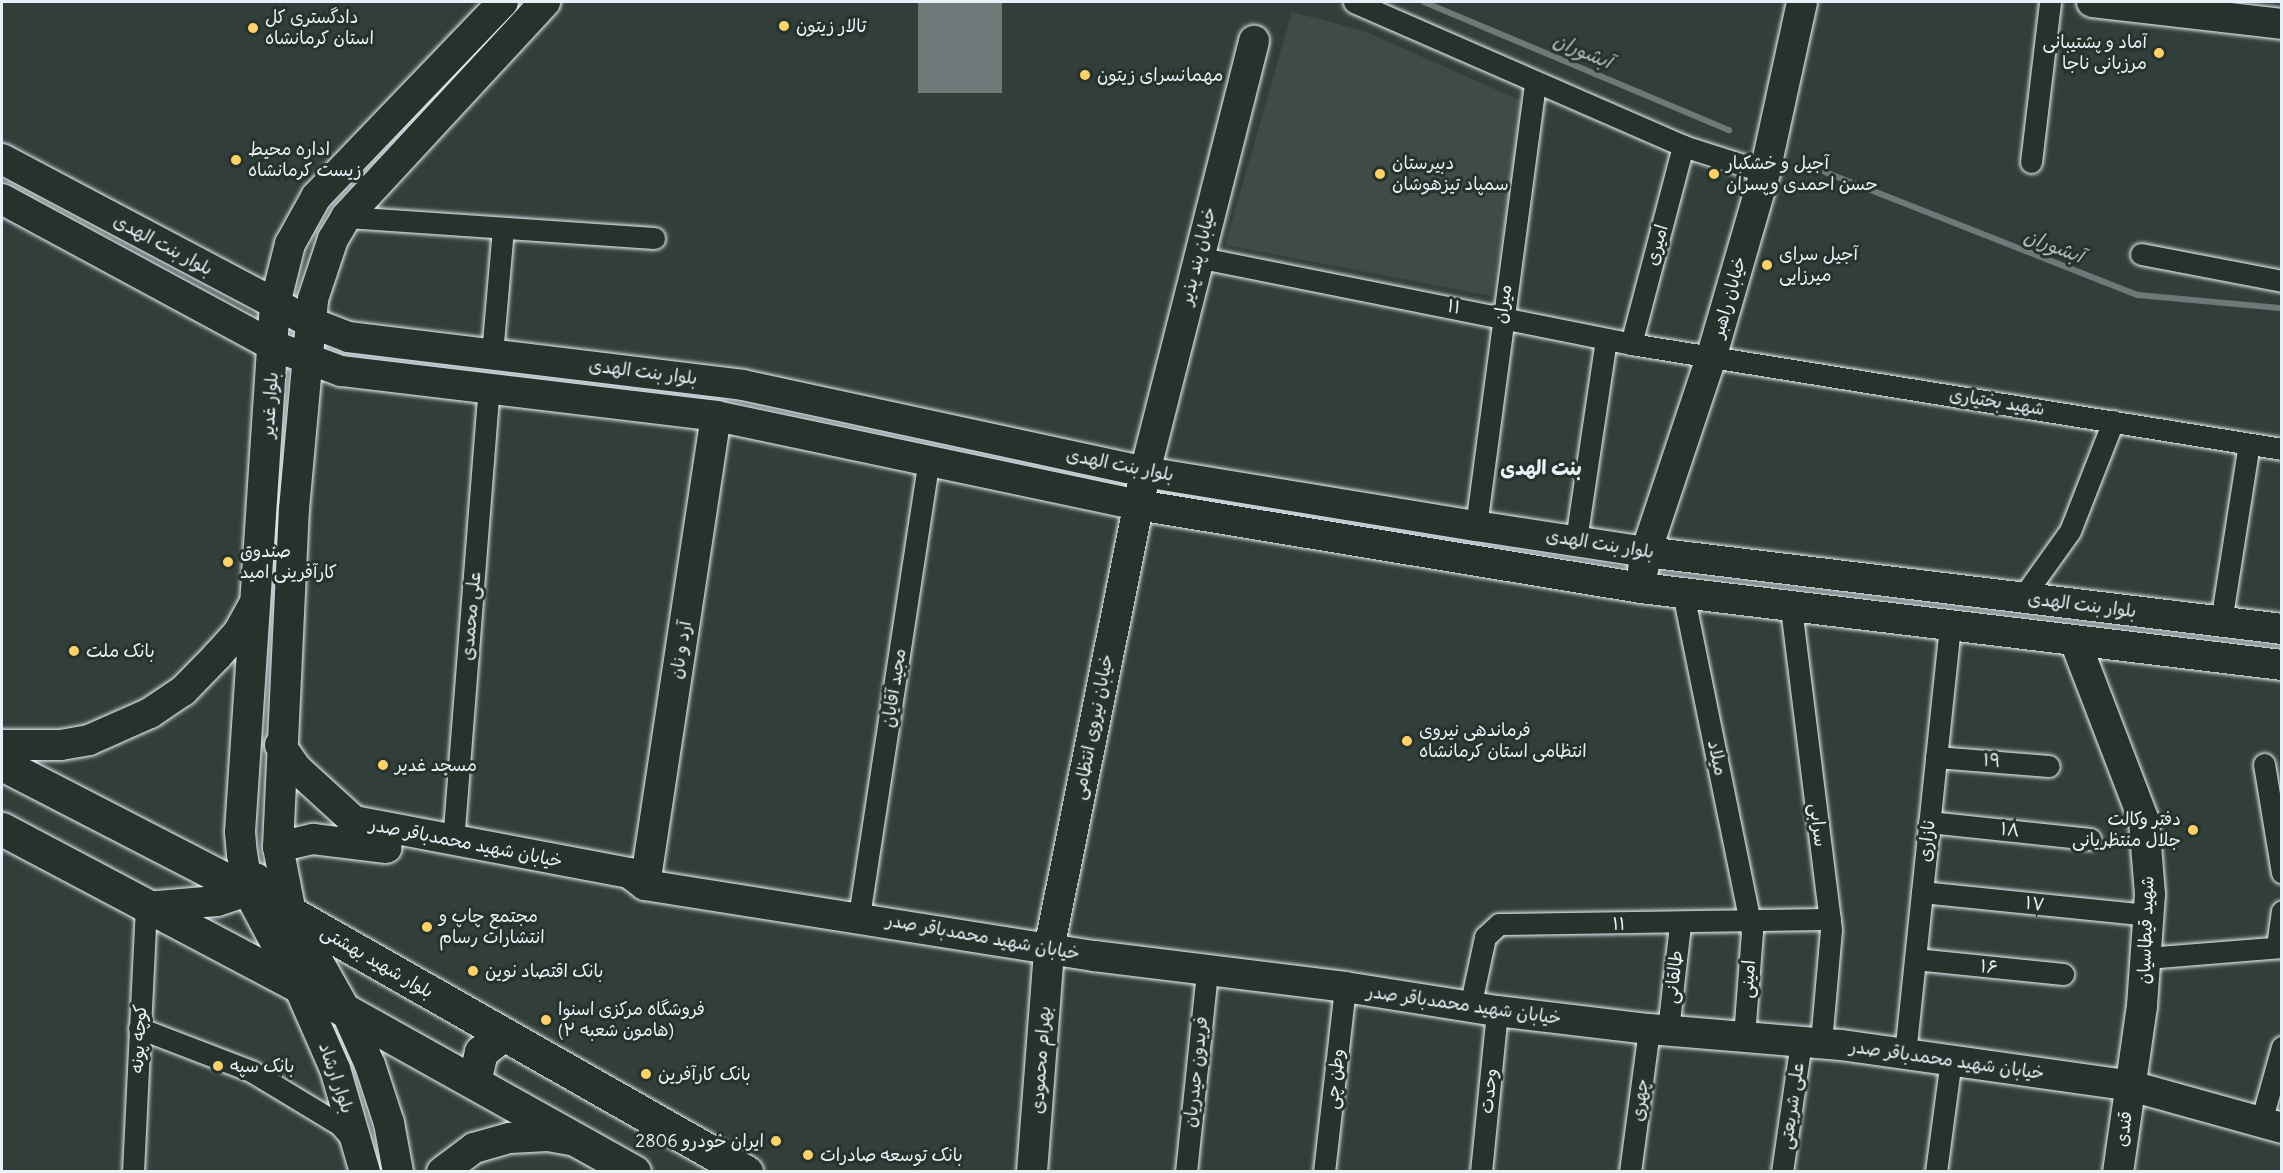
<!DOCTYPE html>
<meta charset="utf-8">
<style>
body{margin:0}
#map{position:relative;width:2283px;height:1173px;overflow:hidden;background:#323e39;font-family:Delius,"Playpen Sans Arabic",sans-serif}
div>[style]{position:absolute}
.built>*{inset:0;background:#3f4b46}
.water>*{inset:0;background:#6d7978;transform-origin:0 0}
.stream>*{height:6px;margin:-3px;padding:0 3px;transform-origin:3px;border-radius:3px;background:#6d7978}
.roads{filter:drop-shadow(0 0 2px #e8f1f8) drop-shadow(0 0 2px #e8f1f8)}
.street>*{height:21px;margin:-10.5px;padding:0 10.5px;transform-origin:10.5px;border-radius:10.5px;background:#26332d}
.secondary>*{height:30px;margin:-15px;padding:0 15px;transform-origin:15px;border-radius:15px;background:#26332d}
.primary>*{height:33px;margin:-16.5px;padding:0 16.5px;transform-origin:16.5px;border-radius:16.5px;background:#26332d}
.dots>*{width:16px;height:16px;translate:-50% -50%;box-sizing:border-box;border:3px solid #26332d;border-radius:50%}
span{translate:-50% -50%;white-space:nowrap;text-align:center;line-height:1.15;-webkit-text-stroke:6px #26332d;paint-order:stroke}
.poi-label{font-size:18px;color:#e8f1f8}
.left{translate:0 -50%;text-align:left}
.right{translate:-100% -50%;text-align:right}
.street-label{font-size:18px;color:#e8f1f8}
.water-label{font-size:20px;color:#b1bbbe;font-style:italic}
.neighbourhood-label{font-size:20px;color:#e8f1f8;font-weight:700}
.frame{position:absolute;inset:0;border:3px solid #e8f1f8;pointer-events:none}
</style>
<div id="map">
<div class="built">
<div style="clip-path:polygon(1292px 12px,1364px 31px,1528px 104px,1491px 296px,1225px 245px)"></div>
</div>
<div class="water">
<div style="left:918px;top:2px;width:84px;height:91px"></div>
</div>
<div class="stream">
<div style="left:1424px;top:2px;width:331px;rotate:22.8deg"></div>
<div style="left:1825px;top:172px;width:336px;rotate:21.5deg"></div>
<div style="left:2138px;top:295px;width:145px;rotate:5.2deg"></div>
</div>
<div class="roads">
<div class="street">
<div style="left:1354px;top:2px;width:359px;rotate:23.6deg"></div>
<div style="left:1683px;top:146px;width:86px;rotate:17.6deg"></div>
<div style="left:2031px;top:162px;width:161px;rotate:-83.2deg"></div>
<div style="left:346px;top:217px;width:309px;rotate:3.9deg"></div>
<div style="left:2141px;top:254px;width:144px;rotate:10.8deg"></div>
<div style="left:1197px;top:257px;width:443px;rotate:11.3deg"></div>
<div style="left:1631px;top:344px;width:659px;rotate:9.16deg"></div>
<div style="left:1631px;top:344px;width:205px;rotate:-75.3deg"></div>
<div style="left:492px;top:354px;width:126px;rotate:-85deg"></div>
<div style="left:1476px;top:526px;width:447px;rotate:-82.4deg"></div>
<div style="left:1576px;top:540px;width:203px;rotate:-81.5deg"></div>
<div style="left:1683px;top:593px;width:346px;rotate:78.5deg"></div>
<div style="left:1752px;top:932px;width:105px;rotate:94.4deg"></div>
<div style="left:2022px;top:598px;width:82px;rotate:-54.4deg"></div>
<div style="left:2070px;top:531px;width:118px;rotate:-68.6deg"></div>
<div style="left:1791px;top:608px;width:324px;rotate:82.9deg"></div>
<div style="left:1831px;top:930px;width:113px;rotate:95.1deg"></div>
<div style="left:2221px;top:622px;width:180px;rotate:-81.1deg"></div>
<div style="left:1936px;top:757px;width:113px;rotate:4.6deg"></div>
<div style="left:2264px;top:764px;width:110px;rotate:80.6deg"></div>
<div style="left:1929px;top:822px;width:162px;rotate:6deg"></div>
<div style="left:453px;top:842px;width:454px;rotate:-85.5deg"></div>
<div style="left:1922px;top:892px;width:228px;rotate:5.8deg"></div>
<div style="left:859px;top:916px;width:461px;rotate:-81.3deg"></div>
<div style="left:2277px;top:946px;width:35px;rotate:-82deg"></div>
<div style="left:2146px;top:958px;width:136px;rotate:-4.6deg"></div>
<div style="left:1915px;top:959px;width:149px;rotate:5.8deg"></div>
<div style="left:1470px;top:1007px;width:72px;rotate:-77.9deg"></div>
<div style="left:1485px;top:937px;width:19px;rotate:-43deg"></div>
<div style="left:1499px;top:924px;width:331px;rotate:-0.9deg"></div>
<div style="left:139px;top:1028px;width:120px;rotate:21deg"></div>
<div style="left:251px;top:1071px;width:104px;rotate:31.2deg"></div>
<div style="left:340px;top:1125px;width:21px;rotate:49deg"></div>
<div style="left:1668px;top:1030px;width:107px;rotate:-83.5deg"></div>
<div style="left:1905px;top:1054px;width:429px;rotate:-84deg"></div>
<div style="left:2261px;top:1122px;width:78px;rotate:-74.4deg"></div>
<div style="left:133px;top:1172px;width:265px;rotate:-87.2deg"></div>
<div style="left:1186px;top:1172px;width:201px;rotate:-84deg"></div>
<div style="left:1324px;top:1172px;width:186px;rotate:-83.5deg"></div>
<div style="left:1481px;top:1172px;width:162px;rotate:-84.3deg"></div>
<div style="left:1630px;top:1172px;width:144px;rotate:-82.4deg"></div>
<div style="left:1782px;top:1172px;width:132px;rotate:-81.7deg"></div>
<div style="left:1936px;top:1172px;width:113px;rotate:-82.4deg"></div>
</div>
<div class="secondary">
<div style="left:2092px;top:2px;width:191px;rotate:6.6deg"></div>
<div style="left:2px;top:159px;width:351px;rotate:27.9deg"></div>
<div style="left:312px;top:323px;width:39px;rotate:21deg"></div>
<div style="left:348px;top:337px;width:398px;rotate:6.9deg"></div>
<div style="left:743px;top:385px;width:411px;rotate:12.2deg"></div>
<div style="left:1145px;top:472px;width:335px;rotate:9.3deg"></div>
<div style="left:1476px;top:526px;width:172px;rotate:8.7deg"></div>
<div style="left:1646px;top:552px;width:641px;rotate:6.9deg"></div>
<div style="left:2px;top:199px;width:309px;rotate:28.4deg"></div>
<div style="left:274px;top:346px;width:72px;rotate:20.5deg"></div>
<div style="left:341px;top:371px;width:378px;rotate:6.8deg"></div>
<div style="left:716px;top:416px;width:431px;rotate:11.9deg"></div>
<div style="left:1138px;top:505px;width:510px;rotate:9.37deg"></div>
<div style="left:1641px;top:588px;width:646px;rotate:6.85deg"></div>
<div style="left:1643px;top:570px;width:18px;rotate:-81deg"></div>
<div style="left:1646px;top:552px;width:208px;rotate:-71.5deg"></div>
<div style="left:1712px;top:355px;width:191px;rotate:-73.8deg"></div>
<div style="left:1765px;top:172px;width:174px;rotate:-77.7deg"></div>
<div style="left:2075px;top:641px;width:193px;rotate:69deg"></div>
<div style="left:2144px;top:821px;width:73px;rotate:85.3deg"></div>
<div style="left:2150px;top:894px;width:112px;rotate:94.1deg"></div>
<div style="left:2142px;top:1006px;width:168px;rotate:98.2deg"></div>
<div style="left:2px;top:745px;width:59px"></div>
<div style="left:61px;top:745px;width:28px;rotate:-10deg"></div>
<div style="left:89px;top:740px;width:67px;rotate:-23.9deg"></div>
<div style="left:150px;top:713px;width:40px;rotate:-34deg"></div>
<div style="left:183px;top:691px;width:49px;rotate:-45.8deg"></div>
<div style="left:217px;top:656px;width:31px;rotate:-48deg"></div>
<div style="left:238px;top:633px;width:31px;rotate:-61deg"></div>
<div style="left:280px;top:745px;width:28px;rotate:55deg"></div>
<div style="left:296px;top:768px;width:79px;rotate:42.4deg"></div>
<div style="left:354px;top:821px;width:280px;rotate:10.7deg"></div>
<div style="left:629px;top:873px;width:20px;rotate:37deg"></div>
<div style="left:645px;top:885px;width:455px;rotate:9deg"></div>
<div style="left:1094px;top:956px;width:253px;rotate:7deg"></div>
<div style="left:1345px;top:987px;width:154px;rotate:9deg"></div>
<div style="left:1497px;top:1011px;width:153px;rotate:6.8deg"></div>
<div style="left:1649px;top:1029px;width:193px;rotate:4.8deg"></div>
<div style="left:1841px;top:1045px;width:293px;rotate:8deg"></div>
<div style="left:2131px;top:1086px;width:157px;rotate:15.5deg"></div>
<div style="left:278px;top:847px;width:36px;rotate:-13deg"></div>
<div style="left:313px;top:839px;width:74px;rotate:7deg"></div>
<div style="left:645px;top:885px;width:474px;rotate:-81.4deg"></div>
<div style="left:146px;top:907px;width:71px;rotate:-4.8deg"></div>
<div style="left:217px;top:901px;width:33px;rotate:-18deg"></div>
<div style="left:248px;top:891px;width:15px;rotate:-58deg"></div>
<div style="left:365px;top:1172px;width:107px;rotate:-106.2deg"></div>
<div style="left:335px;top:1069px;width:90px;rotate:-113.7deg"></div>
<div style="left:299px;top:987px;width:109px;rotate:-118deg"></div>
<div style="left:248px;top:891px;width:36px;rotate:-99deg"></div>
<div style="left:242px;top:855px;width:23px;rotate:-95deg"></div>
<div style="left:240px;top:832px;width:529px;rotate:-86.21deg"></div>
<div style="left:275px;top:304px;width:62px;rotate:-76deg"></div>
<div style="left:290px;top:244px;width:54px;rotate:-61deg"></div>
<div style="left:316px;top:197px;width:270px;rotate:-46.2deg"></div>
<div style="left:398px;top:1172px;width:50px;rotate:-100.4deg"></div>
<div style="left:389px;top:1123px;width:61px;rotate:-108.1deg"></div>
<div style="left:370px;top:1065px;width:59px;rotate:-114deg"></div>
<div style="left:346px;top:1011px;width:112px;rotate:-119.3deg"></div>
<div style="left:291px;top:913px;width:67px;rotate:-101.1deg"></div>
<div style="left:278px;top:847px;width:338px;rotate:-87.3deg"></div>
<div style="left:294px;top:509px;width:211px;rotate:-84.8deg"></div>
<div style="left:313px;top:299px;width:63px;rotate:-71.6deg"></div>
<div style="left:333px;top:239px;width:26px;rotate:-59deg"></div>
<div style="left:346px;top:217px;width:293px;rotate:-47.2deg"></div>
<div style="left:442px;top:1172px;width:40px;rotate:-37deg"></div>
<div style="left:474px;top:1148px;width:37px;rotate:-16deg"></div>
<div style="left:510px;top:1138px;width:38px;rotate:-3deg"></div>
<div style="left:548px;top:1136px;width:28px;rotate:10deg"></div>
<div style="left:1032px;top:1172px;width:224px;rotate:-85.6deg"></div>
<div style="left:1049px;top:949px;width:487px;rotate:-78.6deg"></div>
<div style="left:1145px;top:472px;width:445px;rotate:-75.8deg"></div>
</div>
<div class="primary">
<div style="left:2px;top:764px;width:325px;rotate:27.3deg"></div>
<div style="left:291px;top:913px;width:524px;rotate:29.65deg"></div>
<div style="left:2px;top:829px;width:389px;rotate:27.9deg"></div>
<div style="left:346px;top:1011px;width:330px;rotate:29.2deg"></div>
<div style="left:474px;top:1082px;width:31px;rotate:-77deg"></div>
<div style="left:481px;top:1052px;width:28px;rotate:-39deg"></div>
</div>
</div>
<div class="dots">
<div style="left:784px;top:26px;background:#ffd166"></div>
<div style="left:253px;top:28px;background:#ffd166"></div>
<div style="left:2159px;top:53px;background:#ffd166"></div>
<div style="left:1085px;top:75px;background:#ffd166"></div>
<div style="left:236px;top:160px;background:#ffd166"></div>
<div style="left:1380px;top:174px;background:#ffd166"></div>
<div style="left:1714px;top:174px;background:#ffd166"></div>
<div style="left:1767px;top:265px;background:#ffd166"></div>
<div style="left:228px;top:562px;background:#ffd166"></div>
<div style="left:74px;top:651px;background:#ffd166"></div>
<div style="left:1407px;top:741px;background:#ffd166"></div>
<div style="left:383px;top:765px;background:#ffd166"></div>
<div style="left:2193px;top:830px;background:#ffd166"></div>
<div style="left:427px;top:927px;background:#ffd166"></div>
<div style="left:473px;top:971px;background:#ffd166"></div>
<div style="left:546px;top:1020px;background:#ffd166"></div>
<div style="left:218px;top:1066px;background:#ffd166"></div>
<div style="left:646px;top:1074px;background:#ffd166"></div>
<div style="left:776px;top:1141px;background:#ffd166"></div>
<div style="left:808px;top:1155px;background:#ffd166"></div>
</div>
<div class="poi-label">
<span class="left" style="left:265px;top:28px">دادگستری کل<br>استان کرمانشاه</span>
<span class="left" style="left:796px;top:26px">تالار زیتون</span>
<span class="right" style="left:2147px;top:53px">آماد و پشتیبانی<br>مرزبانی ناجا</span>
<span class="left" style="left:1097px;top:75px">مهمانسرای زیتون</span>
<span class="left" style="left:248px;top:160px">اداره محیط<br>زیست کرمانشاه</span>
<span class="left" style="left:1392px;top:174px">دبیرستان<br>سمپاد تیزهوشان</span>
<span class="left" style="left:1726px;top:174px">آجیل و خشکبار<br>حسن احمدی وپسران</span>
<span class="left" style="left:1779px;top:265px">آجیل سرای<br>میرزایی</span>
<span class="left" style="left:240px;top:562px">صندوق<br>کارآفرینی امید</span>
<span class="left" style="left:86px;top:651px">بانک ملت</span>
<span class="left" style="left:1419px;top:741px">فرماندهی نیروی<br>انتظامی استان کرمانشاه</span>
<span class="left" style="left:395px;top:765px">مسجد غدیر</span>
<span class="right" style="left:2181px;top:830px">دفتر وکالت<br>جلال منتظریانی</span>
<span class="left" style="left:439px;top:927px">مجتمع چاپ و<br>انتشارات رسام</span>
<span class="left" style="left:485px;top:971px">بانک اقتصاد نوین</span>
<span class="left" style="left:558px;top:1020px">فروشگاه مرکزی اسنوا<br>(هامون شعبه ۲)</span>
<span class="left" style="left:230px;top:1066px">بانک سپه</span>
<span class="left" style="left:658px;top:1074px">بانک کارآفرین</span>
<span class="right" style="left:764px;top:1141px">ایران خودرو 2806</span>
<span class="left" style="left:820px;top:1155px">بانک توسعه صادرات</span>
</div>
<div class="street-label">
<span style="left:163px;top:245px;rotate:28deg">بلوار بنت الهدی</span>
<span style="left:1657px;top:245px;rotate:-75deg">امیری</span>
<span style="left:1198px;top:256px;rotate:-76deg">خیابان پند پذیر</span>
<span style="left:1729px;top:297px;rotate:-74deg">خیابان راهبر</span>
<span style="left:1503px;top:304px;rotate:-82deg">میران</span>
<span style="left:1454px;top:307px;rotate:11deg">۱۱</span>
<span style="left:643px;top:372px;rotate:7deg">بلوار بنت الهدی</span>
<span style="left:1997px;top:402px;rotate:9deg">شهید بختیاری</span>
<span style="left:270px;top:405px;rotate:-86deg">بلوار غدیر</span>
<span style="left:1120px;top:465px;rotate:11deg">بلوار بنت الهدی</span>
<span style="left:1600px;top:544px;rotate:9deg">بلوار بنت الهدی</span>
<span style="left:2082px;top:605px;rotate:7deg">بلوار بنت الهدی</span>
<span style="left:471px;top:616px;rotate:-85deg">علی محمدی</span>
<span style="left:681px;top:650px;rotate:-81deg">آرد و نان</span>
<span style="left:894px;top:688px;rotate:-81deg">مجید آقایان</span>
<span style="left:1093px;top:727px;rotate:-79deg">خیابان نیروی انتظامی</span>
<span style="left:1717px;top:758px;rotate:78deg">میلاد</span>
<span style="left:1992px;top:761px;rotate:5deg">۱۹</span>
<span style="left:1818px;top:825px;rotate:83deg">سرابی</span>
<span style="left:2010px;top:830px;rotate:6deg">۱۸</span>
<span style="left:1927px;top:841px;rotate:-84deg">نازاری</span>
<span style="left:466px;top:843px;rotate:11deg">خیابان شهید محمدباقر صدر</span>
<span style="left:2035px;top:904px;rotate:6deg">۱۷</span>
<span style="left:1619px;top:924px">۱۱</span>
<span style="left:2146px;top:930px;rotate:-88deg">شهید قیطاسیان</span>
<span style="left:983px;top:937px;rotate:10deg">خیابان شهید محمدباقر صدر</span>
<span style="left:377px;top:962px;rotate:30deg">بلوار شهید بهشتی</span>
<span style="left:1989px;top:967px;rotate:6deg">۱۶</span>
<span style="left:1674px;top:977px;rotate:-84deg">طالقانی</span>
<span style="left:1748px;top:979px;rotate:-86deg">امینی</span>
<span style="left:1464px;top:1005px;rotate:8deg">خیابان شهید محمدباقر صدر</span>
<span style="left:139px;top:1039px;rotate:-87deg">کوچه پونه</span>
<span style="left:1041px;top:1060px;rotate:-86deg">بهرام محمودی</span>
<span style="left:1947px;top:1060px;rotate:8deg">خیابان شهید محمدباقر صدر</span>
<span style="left:1196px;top:1072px;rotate:-84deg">فریدون حیدریان</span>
<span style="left:336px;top:1078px;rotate:71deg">بلوار ارشاد</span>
<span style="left:1335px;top:1079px;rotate:-84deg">وطن چی</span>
<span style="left:1489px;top:1091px;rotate:-84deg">وحدت</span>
<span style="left:1640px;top:1100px;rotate:-83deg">چهری</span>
<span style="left:1792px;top:1106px;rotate:-82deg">علی شریعتی</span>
<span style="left:2124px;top:1129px;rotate:-82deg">قندی</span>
</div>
<div class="water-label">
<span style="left:1583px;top:50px;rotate:23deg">آبشوران</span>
<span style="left:2054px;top:245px;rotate:21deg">آبشوران</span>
</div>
<div class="neighbourhood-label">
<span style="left:1541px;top:467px">بنت الهدی</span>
</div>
<div class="frame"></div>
</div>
